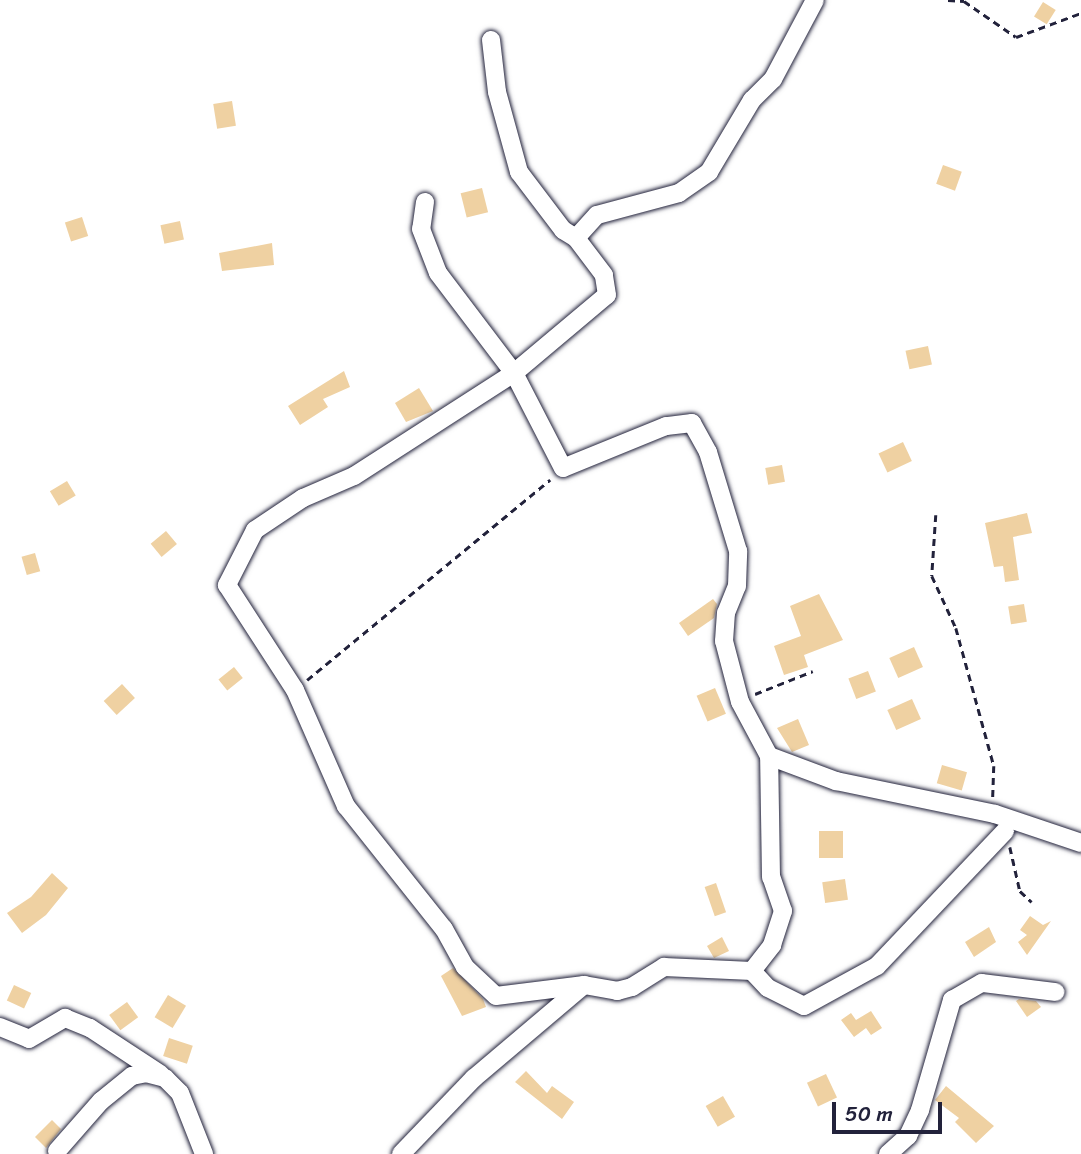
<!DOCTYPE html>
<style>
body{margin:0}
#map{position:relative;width:1081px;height:1154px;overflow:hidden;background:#fff;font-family:Sriracha,sans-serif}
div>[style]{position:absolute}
.building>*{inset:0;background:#efd1a2;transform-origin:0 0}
.path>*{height:2.5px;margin-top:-1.25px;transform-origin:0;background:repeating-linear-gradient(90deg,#22223b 0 7px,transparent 0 12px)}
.roads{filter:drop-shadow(0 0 2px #22223b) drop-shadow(0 0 2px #22223b)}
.minor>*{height:18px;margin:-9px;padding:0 9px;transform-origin:9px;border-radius:9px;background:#fff}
span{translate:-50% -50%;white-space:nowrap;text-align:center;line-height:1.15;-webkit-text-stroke:5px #fff;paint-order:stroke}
.scale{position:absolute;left:832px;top:1102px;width:110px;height:32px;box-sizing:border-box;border:4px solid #22223b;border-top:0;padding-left:9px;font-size:21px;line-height:24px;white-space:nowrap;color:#22223b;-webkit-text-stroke:5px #fff;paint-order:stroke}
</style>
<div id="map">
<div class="building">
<div style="left:1043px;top:2px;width:15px;height:17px;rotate:32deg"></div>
<div style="left:232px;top:101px;width:25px;height:19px;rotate:81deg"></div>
<div style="left:943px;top:165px;width:20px;height:20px;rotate:20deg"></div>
<div style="left:482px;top:188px;width:25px;height:22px;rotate:76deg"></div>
<div style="left:82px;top:217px;width:20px;height:18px;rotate:72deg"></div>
<div style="left:180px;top:221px;width:19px;height:20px;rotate:78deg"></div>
<div style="clip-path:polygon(272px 243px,274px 265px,222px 271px,219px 253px)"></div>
<div style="left:928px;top:346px;width:19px;height:23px;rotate:78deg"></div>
<div style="clip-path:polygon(344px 371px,350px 387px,323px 399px,328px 407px,300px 425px,288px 406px)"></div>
<div style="clip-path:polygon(419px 388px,433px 411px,406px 422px,395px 403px)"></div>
<div style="left:903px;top:442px;width:21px;height:27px;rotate:65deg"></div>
<div style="left:782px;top:465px;width:17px;height:17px;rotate:80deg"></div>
<div style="left:67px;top:481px;width:17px;height:20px;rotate:59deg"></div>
<div style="clip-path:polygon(1027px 513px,1032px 533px,1013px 537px,1019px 580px,1005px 582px,1003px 566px,994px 567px,985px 523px)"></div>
<div style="left:166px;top:531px;width:17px;height:20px;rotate:50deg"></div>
<div style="left:35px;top:553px;width:19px;height:14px;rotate:74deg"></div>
<div style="clip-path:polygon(819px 594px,843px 640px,804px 655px,808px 667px,784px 675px,774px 646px,801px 636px,790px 606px)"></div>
<div style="clip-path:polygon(713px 599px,717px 604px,714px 618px,688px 636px,679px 623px)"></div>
<div style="left:1024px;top:604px;width:18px;height:16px;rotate:81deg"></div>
<div style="left:914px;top:647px;width:22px;height:27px;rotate:66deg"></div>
<div style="left:234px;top:667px;width:14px;height:20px;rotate:51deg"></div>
<div style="left:868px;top:671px;width:22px;height:21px;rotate:69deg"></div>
<div style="left:122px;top:684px;width:19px;height:25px;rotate:47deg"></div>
<div style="left:715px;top:688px;width:28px;height:20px;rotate:67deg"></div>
<div style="left:912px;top:699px;width:22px;height:27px;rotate:66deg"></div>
<div style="clip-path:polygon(798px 719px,809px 745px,792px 752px,777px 728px)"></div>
<div style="left:942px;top:765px;width:26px;height:19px;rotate:16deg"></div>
<div style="left:819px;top:831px;width:24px;height:27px"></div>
<div style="clip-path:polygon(52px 873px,68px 888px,46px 915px,22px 933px,7px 913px,31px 897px)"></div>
<div style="left:845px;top:879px;width:21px;height:23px;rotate:82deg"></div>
<div style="left:716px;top:883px;width:31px;height:12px;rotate:71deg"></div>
<div style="clip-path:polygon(1030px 916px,1043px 925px,1051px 921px,1027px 955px,1018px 942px,1027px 935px,1020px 930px)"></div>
<div style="clip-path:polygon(989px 927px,996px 942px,974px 957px,965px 942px)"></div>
<div style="clip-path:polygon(722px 937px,729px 951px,714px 958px,707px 946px)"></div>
<div style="clip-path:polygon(453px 968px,483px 999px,486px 1007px,462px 1016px,441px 976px)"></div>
<div style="left:14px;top:985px;width:19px;height:17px;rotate:25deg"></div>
<div style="left:168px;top:995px;width:21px;height:26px;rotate:31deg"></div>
<div style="clip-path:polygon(1019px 999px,1036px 1001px,1041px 1007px,1027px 1017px,1016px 1001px)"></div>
<div style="left:127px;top:1002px;width:19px;height:22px;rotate:54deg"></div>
<div style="clip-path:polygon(871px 1011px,882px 1028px,871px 1035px,866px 1028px,854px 1037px,841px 1020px,851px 1013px,856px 1020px)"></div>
<div style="left:169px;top:1038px;width:25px;height:19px;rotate:18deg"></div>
<div style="clip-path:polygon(526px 1071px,547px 1093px,552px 1086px,574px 1102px,562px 1119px,515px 1082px)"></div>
<div style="left:826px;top:1074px;width:26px;height:21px;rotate:65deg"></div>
<div style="clip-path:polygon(946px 1086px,994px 1126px,976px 1143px,955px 1122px,959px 1118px,935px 1100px)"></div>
<div style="left:723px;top:1096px;width:24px;height:20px;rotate:60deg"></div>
<div style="clip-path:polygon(52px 1120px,61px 1129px,46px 1148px,35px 1137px)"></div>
</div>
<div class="path">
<div style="left:948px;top:0;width:16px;rotate:4deg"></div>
<div style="left:964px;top:1px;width:63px;rotate:34.7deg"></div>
<div style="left:1016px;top:37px;width:69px;rotate:-20.3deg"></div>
<div style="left:936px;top:515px;width:61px;rotate:93.8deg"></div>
<div style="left:932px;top:576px;width:57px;rotate:65.2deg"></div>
<div style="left:956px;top:628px;width:143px;rotate:74.6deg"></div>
<div style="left:994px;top:766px;width:33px;rotate:92deg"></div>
<div style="left:307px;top:680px;width:315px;rotate:-39.5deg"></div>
<div style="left:755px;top:694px;width:62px;rotate:-21.6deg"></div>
<div style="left:1010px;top:847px;width:45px;rotate:77.2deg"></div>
<div style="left:1020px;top:891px;width:16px;rotate:43deg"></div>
</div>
<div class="roads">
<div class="minor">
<div style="left:491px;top:40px;width:52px;rotate:83.4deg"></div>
<div style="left:497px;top:92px;width:83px;rotate:74.6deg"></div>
<div style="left:519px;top:172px;width:73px;rotate:52.8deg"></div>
<div style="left:563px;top:230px;width:15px;rotate:32deg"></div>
<div style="left:576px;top:238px;width:31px;rotate:-48deg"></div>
<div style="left:597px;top:215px;width:85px;rotate:-15deg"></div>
<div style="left:679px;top:193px;width:37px;rotate:-35deg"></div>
<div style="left:709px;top:172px;width:84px;rotate:-59.2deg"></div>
<div style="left:752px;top:100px;width:30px;rotate:-45deg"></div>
<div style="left:773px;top:79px;width:89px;rotate:-62deg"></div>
<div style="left:425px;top:202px;width:27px;rotate:98deg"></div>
<div style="left:421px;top:229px;width:47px;rotate:68.9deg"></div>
<div style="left:438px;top:273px;width:126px;rotate:52.8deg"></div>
<div style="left:514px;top:373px;width:190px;rotate:147.2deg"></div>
<div style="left:354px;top:476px;width:56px;rotate:156.7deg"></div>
<div style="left:303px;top:498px;width:58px;rotate:146.3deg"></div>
<div style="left:255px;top:530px;width:62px;rotate:117deg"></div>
<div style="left:227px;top:585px;width:125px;rotate:57.1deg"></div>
<div style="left:295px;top:690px;width:127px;rotate:66.3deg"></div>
<div style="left:346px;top:806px;width:157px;rotate:51.5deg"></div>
<div style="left:444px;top:929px;width:43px;rotate:61.1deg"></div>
<div style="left:465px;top:967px;width:42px;rotate:43.1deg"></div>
<div style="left:496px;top:996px;width:89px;rotate:-7.1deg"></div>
<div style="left:584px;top:985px;width:34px;rotate:10deg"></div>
<div style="left:617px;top:991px;width:16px;rotate:-15deg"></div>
<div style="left:632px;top:987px;width:38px;rotate:-32deg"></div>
<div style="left:664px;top:967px;width:88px;rotate:2.6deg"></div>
<div style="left:752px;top:971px;width:33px;rotate:-52deg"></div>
<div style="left:772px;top:945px;width:36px;rotate:-72deg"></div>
<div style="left:783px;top:911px;width:36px;rotate:-109deg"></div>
<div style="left:771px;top:877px;width:121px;rotate:-90.9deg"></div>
<div style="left:769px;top:756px;width:61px;rotate:-118.2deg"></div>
<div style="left:740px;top:702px;width:63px;rotate:-104.7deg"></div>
<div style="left:724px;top:641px;width:28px;rotate:-86deg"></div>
<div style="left:726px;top:613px;width:29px;rotate:-68deg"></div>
<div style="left:737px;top:586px;width:35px;rotate:-88deg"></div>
<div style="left:738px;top:551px;width:103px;rotate:-106.9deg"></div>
<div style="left:708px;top:452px;width:33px;rotate:-119deg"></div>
<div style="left:692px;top:423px;width:26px;rotate:173deg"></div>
<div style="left:666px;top:426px;width:111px;rotate:157.8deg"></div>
<div style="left:563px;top:468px;width:107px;rotate:-117.3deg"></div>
<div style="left:514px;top:373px;width:121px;rotate:-40deg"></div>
<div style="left:607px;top:295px;width:20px;rotate:-99deg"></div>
<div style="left:604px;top:275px;width:46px;rotate:-127.1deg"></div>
<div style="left:769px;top:756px;width:72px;rotate:20.5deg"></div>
<div style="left:836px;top:781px;width:162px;rotate:11.7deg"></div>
<div style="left:995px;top:814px;width:91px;rotate:18.6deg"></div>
<div style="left:752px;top:971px;width:23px;rotate:47deg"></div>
<div style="left:768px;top:988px;width:40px;rotate:26.6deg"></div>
<div style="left:804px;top:1006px;width:83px;rotate:-28.7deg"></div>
<div style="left:877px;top:966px;width:186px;rotate:-46.5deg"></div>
<div style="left:0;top:1027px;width:31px;rotate:22deg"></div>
<div style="left:29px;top:1039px;width:42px;rotate:-30.3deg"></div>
<div style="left:65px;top:1018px;width:27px;rotate:22deg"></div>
<div style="left:90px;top:1028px;width:84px;rotate:33.3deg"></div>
<div style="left:57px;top:1151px;width:67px;rotate:-48.7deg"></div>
<div style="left:101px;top:1101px;width:40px;rotate:-39deg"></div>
<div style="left:132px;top:1076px;width:14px;rotate:-12deg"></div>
<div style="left:146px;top:1073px;width:20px;rotate:15deg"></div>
<div style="left:165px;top:1078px;width:21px;rotate:45deg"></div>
<div style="left:180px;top:1093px;width:66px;rotate:68.5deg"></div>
<div style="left:401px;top:1154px;width:105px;rotate:-46.2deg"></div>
<div style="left:474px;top:1078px;width:144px;rotate:-40.2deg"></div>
<div style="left:888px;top:1154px;width:27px;rotate:-42deg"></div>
<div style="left:908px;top:1136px;width:29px;rotate:-65deg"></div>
<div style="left:920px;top:1110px;width:115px;rotate:-73.8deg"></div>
<div style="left:952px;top:1000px;width:34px;rotate:-30deg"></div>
<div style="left:982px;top:983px;width:74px;rotate:7deg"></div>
</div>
</div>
<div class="scale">50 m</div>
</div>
